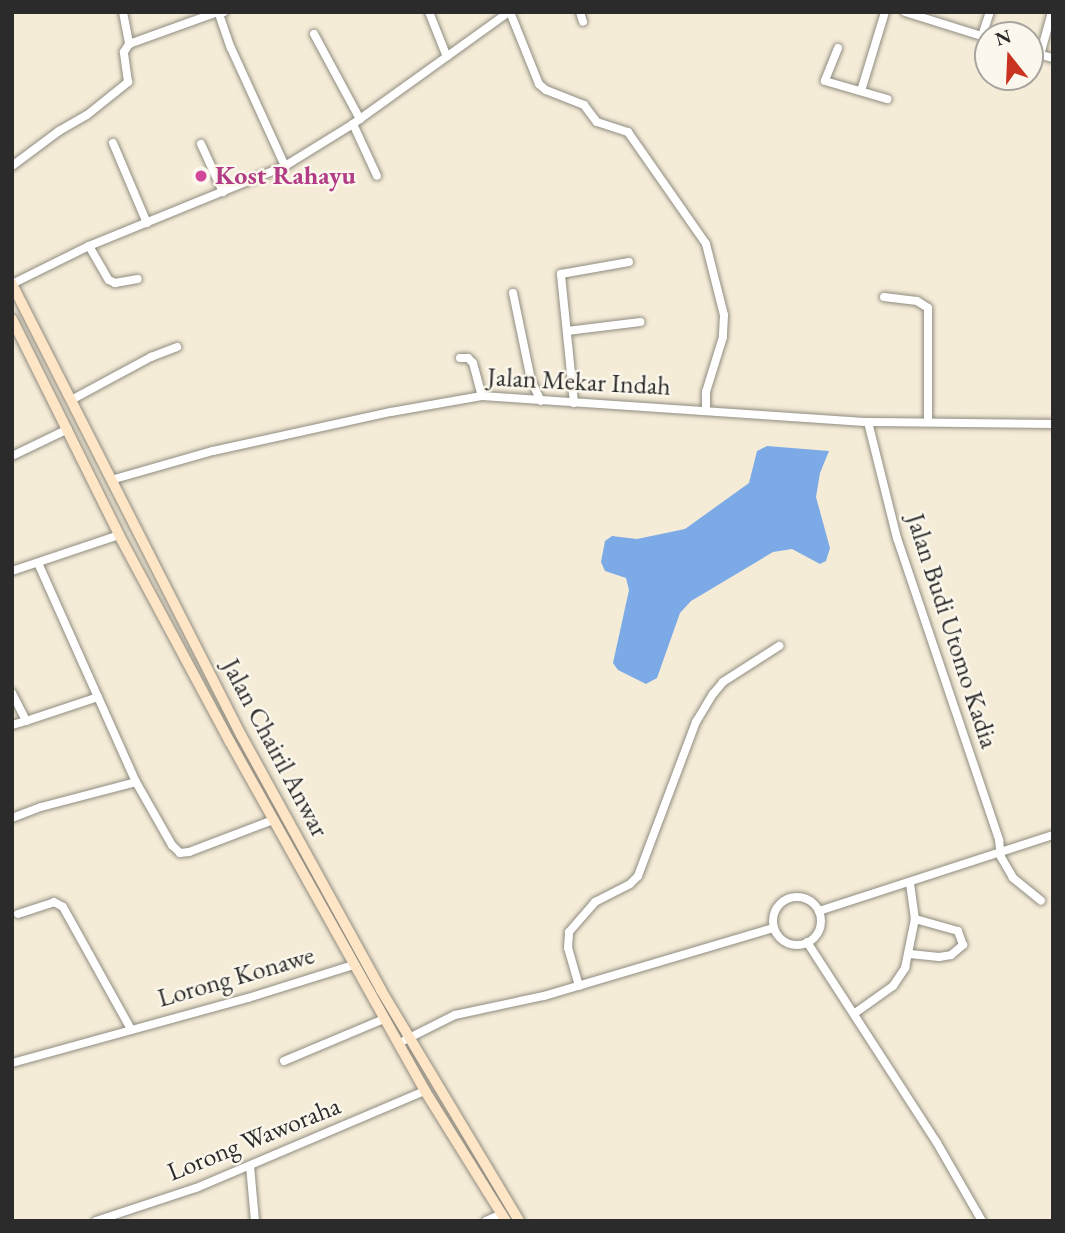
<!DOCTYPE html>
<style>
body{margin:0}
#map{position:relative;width:1065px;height:1233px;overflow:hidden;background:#f5ecd7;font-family:"EB Garamond",serif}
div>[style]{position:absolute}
.water>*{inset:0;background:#7caae6}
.roads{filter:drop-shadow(0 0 2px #908c81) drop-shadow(0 0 2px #908c81)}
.minor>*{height:8px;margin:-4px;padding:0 4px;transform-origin:4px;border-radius:4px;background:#fff}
.minor>.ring{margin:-4px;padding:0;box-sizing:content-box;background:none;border:8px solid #fff;border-radius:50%}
.secondary>*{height:10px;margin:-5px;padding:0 5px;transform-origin:5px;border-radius:5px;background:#fde5c5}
.dots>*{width:19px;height:19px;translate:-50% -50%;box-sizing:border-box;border:4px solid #fbf7ec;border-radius:50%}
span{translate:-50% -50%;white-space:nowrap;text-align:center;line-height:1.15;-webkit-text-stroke:5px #fbf7ec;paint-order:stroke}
.hotel-label{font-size:26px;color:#b23c85;font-weight:700}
.left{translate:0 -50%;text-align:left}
.street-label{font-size:26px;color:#2b2b2b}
.frame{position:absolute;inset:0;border:14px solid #2b2b2b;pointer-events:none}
.north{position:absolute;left:974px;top:21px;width:70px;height:70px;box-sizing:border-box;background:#fbf7ec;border:2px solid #a8a59f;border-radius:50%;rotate:342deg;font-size:19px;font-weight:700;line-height:28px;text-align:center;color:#2b2b2b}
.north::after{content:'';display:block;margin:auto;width:24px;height:32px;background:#c8321e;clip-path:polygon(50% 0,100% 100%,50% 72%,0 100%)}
</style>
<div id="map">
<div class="water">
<div style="clip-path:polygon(767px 446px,829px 451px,820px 473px,816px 497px,830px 548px,826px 561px,820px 564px,792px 549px,773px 552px,691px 601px,680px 613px,657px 678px,646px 684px,618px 670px,613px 663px,629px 590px,626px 578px,605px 571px,601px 562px,605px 541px,612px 536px,637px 539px,685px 529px,749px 483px,757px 451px)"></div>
</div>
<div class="roads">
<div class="minor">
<div style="left:123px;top:12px;width:33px;rotate:79deg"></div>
<div style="left:224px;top:12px;width:5px;rotate:158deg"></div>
<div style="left:219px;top:14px;width:36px;rotate:71deg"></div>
<div style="left:231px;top:48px;width:130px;rotate:65.4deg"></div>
<div style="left:429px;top:12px;width:48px;rotate:68.2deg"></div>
<div style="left:510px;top:12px;width:78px;rotate:68.1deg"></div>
<div style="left:539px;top:84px;width:9px;rotate:41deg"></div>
<div style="left:546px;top:90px;width:41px;rotate:21.5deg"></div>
<div style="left:584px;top:105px;width:21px;rotate:53deg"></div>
<div style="left:597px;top:122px;width:33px;rotate:18deg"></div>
<div style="left:628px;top:132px;width:136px;rotate:55.1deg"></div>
<div style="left:706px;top:244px;width:73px;rotate:75.8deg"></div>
<div style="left:724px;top:315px;width:22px;rotate:93deg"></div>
<div style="left:723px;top:337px;width:58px;rotate:107.2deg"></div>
<div style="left:706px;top:392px;width:17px;rotate:90deg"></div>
<div style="left:580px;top:12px;width:10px;rotate:73deg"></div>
<div style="left:905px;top:12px;width:87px;rotate:17.4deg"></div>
<div style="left:314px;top:34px;width:97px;rotate:61.6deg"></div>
<div style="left:982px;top:36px;width:25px;rotate:-72deg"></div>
<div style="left:838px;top:48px;width:35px;rotate:112deg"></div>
<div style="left:825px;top:81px;width:65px;rotate:16.2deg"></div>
<div style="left:1030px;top:52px;width:24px;rotate:15deg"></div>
<div style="left:1040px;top:55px;width:45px;rotate:-74.4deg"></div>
<div style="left:861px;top:91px;width:83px;rotate:-73.1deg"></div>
<div style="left:353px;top:124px;width:57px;rotate:65.2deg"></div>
<div style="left:113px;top:143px;width:87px;rotate:67deg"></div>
<div style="left:201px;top:144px;width:53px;rotate:65.4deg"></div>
<div style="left:12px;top:166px;width:59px;rotate:-36.7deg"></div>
<div style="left:59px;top:131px;width:32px;rotate:-30deg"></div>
<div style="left:87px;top:115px;width:53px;rotate:-38.8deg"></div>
<div style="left:128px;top:82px;width:30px;rotate:-98deg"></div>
<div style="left:124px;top:52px;width:9px;rotate:-58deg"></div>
<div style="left:129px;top:44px;width:95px;rotate:-19.8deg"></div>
<div style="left:89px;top:246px;width:39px;rotate:60deg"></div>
<div style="left:109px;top:280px;width:7px;rotate:27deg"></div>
<div style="left:115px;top:283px;width:23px;rotate:-10deg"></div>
<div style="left:12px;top:284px;width:86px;rotate:-26.3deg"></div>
<div style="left:89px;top:246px;width:212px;rotate:-22.2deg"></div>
<div style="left:285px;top:166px;width:80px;rotate:-31.7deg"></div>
<div style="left:353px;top:124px;width:192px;rotate:-35.7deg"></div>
<div style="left:513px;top:293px;width:89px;rotate:78.3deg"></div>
<div style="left:531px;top:380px;width:23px;rotate:65deg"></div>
<div style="left:884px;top:297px;width:33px;rotate:7deg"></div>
<div style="left:917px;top:301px;width:13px;rotate:32deg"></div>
<div style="left:928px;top:308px;width:113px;rotate:90deg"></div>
<div style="left:567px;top:331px;width:74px;rotate:-7deg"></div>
<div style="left:460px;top:358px;width:8px"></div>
<div style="left:468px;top:358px;width:7px;rotate:45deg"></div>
<div style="left:473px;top:363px;width:34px;rotate:75deg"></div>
<div style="left:73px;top:399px;width:89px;rotate:-28.3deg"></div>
<div style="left:151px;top:357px;width:28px;rotate:-21deg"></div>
<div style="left:574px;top:403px;width:130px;rotate:-95.8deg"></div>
<div style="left:561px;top:274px;width:69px;rotate:-10deg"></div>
<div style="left:868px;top:422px;width:120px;rotate:76deg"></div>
<div style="left:897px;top:538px;width:319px;rotate:71.3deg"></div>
<div style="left:999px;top:840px;width:17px;rotate:83deg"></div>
<div style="left:1001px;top:857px;width:24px;rotate:60deg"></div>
<div style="left:1013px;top:878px;width:36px;rotate:39deg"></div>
<div style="left:12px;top:456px;width:62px;rotate:-25.7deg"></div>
<div style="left:111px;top:480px;width:106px;rotate:-15.9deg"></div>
<div style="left:213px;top:451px;width:182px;rotate:-12.4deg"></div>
<div style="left:391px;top:412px;width:92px;rotate:-10deg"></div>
<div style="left:482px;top:396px;width:387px;rotate:3.9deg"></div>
<div style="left:868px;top:422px;width:185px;rotate:0.6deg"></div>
<div style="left:38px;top:563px;width:240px;rotate:65.9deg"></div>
<div style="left:136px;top:782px;width:73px;rotate:60.3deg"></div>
<div style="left:172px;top:845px;width:11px;rotate:45deg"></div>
<div style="left:180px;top:853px;width:9px;rotate:-6deg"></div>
<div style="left:189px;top:852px;width:90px;rotate:-20.9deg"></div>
<div style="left:12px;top:571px;width:113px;rotate:-18.6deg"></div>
<div style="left:12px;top:693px;width:31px;rotate:63deg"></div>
<div style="left:26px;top:721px;width:15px;rotate:164deg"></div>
<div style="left:26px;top:721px;width:76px;rotate:-18.4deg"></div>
<div style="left:12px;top:818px;width:31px;rotate:-21deg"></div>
<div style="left:41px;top:807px;width:98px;rotate:-14.7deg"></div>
<div class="ring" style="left:773px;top:897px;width:40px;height:40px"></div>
<div style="left:819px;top:911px;width:246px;rotate:-18deg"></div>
<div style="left:18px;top:914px;width:38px;rotate:-18deg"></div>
<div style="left:54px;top:902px;width:10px;rotate:29deg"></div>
<div style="left:63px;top:907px;width:140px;rotate:60.9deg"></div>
<div style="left:807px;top:942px;width:239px;rotate:57.1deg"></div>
<div style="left:937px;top:1143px;width:90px;rotate:60deg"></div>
<div style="left:910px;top:954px;width:29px;rotate:6deg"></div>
<div style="left:939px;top:957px;width:12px;rotate:-9deg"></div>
<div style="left:951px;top:955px;width:16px;rotate:-40deg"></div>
<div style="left:963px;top:945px;width:15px;rotate:-110deg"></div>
<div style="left:958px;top:931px;width:45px;rotate:-164.4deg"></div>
<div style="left:579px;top:986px;width:40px;rotate:-106deg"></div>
<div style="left:568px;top:948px;width:16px;rotate:-86deg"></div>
<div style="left:569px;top:932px;width:40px;rotate:-49deg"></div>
<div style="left:595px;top:902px;width:39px;rotate:-27deg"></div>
<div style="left:630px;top:884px;width:11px;rotate:-45deg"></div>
<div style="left:638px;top:876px;width:165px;rotate:-69.4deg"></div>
<div style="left:696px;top:722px;width:33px;rotate:-59deg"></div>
<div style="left:713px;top:694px;width:16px;rotate:-50deg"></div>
<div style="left:723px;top:682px;width:67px;rotate:-32.7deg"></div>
<div style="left:855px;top:1013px;width:47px;rotate:-35.4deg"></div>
<div style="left:893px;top:986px;width:22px;rotate:-56deg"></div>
<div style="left:905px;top:968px;width:50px;rotate:-78.5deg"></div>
<div style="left:915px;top:919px;width:35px;rotate:-98deg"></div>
<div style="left:405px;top:1040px;width:56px;rotate:-26.6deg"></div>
<div style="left:455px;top:1015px;width:91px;rotate:-12.1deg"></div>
<div style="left:544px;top:996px;width:240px;rotate:-16.5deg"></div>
<div style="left:284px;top:1061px;width:108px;rotate:-22.8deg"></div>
<div style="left:12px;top:1063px;width:245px;rotate:-15.4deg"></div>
<div style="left:248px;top:998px;width:110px;rotate:-17.4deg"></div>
<div style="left:250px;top:1166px;width:55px;rotate:84.8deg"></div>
<div style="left:96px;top:1221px;width:105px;rotate:-18.3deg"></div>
<div style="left:196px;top:1188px;width:249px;rotate:-23deg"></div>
<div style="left:486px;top:1221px;width:17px;rotate:-24deg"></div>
</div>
<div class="secondary">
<div style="left:12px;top:284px;width:506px;rotate:63.08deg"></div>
<div style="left:241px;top:735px;width:291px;rotate:61.2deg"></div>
<div style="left:381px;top:990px;width:269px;rotate:59.1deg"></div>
<div style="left:12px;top:319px;width:241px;rotate:63.6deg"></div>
<div style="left:119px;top:535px;width:235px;rotate:61.8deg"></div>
<div style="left:230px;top:742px;width:400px;rotate:60.8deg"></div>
<div style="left:425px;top:1091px;width:153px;rotate:58.1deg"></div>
</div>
</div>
<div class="dots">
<div style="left:201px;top:176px;background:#d1479c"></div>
</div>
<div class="hotel-label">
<span class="left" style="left:215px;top:176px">Kost Rahayu</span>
</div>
<div class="street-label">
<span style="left:579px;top:382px;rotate:3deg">Jalan Mekar Indah</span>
<span style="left:952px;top:631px;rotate:72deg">Jalan Budi Utomo Kadia</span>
<span style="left:275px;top:748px;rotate:62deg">Jalan Chairil Anwar</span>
<span style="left:236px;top:977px;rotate:-16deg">Lorong Konawe</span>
<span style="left:254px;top:1139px;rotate:-22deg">Lorong Waworaha</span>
</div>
<div class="frame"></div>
<div class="north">N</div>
</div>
